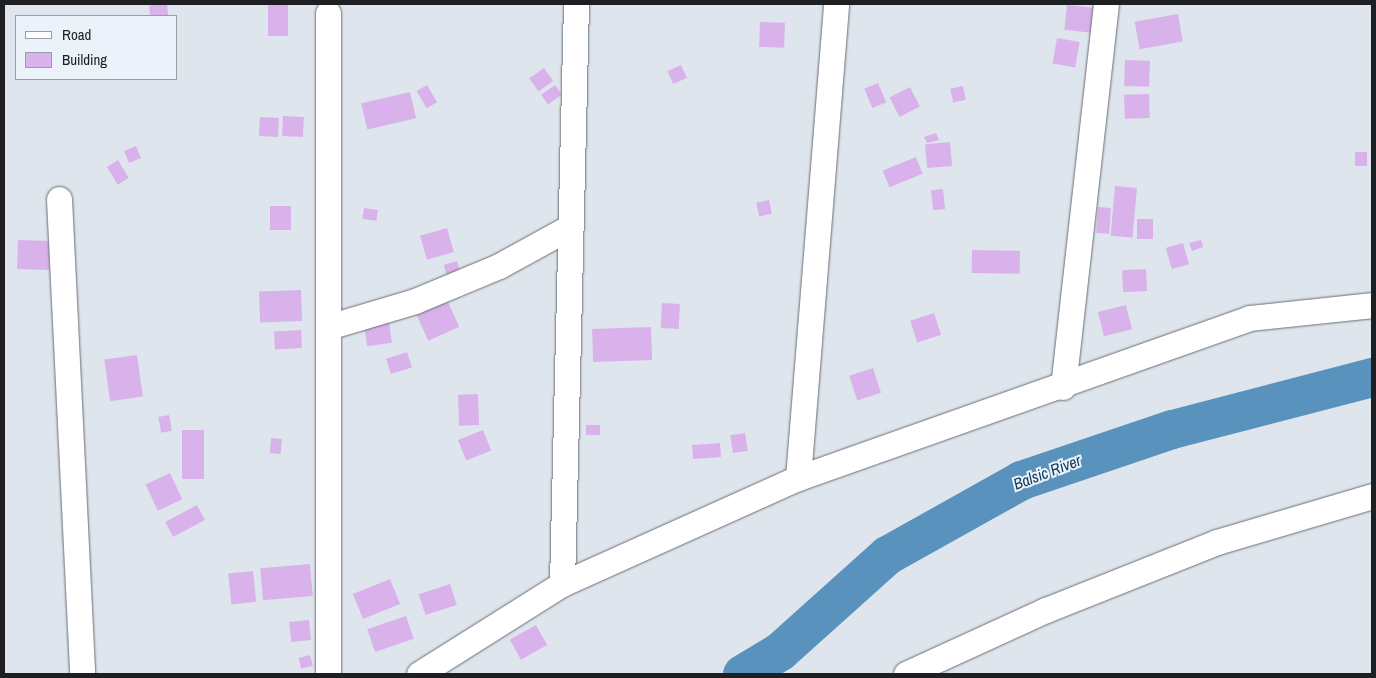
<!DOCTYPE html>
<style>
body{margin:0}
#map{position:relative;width:1376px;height:678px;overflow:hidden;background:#dfe5ed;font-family:"Archivo Narrow",sans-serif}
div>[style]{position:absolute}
.river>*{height:39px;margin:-19.5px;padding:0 19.5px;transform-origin:19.5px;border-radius:19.5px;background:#5892bd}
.building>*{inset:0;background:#dab2eb;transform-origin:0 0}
.roads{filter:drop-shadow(0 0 1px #696e75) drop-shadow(0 0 1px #696e75)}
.minor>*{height:25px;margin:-12.5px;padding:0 12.5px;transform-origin:12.5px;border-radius:12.5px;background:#fff}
span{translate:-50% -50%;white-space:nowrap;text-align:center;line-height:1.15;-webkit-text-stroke:4px #ecf2fa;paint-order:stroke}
.water-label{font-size:16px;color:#0a3957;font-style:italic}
.frame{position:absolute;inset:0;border:5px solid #1d1f22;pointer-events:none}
.legend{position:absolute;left:15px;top:15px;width:162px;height:65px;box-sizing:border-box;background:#ecf2fa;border:1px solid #999ea4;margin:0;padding:6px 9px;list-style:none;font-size:15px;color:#1d1f22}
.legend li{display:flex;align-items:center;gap:10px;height:25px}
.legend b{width:25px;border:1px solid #999ea4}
</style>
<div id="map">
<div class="river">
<div style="left:742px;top:674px;width:44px;rotate:-31.2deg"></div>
<div style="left:780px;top:651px;width:144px;rotate:-41.9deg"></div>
<div style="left:887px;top:555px;width:154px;rotate:-29.2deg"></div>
<div style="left:1021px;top:480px;width:159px;rotate:-18.7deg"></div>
<div style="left:1172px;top:429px;width:207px;rotate:-14.6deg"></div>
</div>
<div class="building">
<div style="left:167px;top:4px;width:12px;height:18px;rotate:85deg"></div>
<div style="left:268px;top:5px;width:20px;height:31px"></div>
<div style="left:1067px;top:5px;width:36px;height:25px;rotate:6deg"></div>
<div style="left:1178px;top:14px;width:28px;height:44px;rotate:80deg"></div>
<div style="left:760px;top:22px;width:25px;height:25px;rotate:2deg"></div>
<div style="left:1057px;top:38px;width:23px;height:26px;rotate:10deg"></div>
<div style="left:1125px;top:60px;width:25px;height:26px;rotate:2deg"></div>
<div style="left:681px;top:65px;width:14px;height:15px;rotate:65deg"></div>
<div style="left:544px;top:68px;width:16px;height:18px;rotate:55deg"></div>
<div style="left:878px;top:83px;width:21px;height:15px;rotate:67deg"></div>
<div style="left:427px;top:85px;width:20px;height:12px;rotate:60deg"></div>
<div style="left:555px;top:85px;width:12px;height:17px;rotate:55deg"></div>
<div style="left:963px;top:86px;width:14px;height:13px;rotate:78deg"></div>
<div style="left:910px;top:87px;width:22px;height:23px;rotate:63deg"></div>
<div style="left:410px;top:92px;width:27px;height:50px;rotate:77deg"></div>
<div style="left:1149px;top:94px;width:24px;height:25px;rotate:88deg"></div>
<div style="left:283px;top:116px;width:21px;height:20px;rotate:3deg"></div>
<div style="left:260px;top:117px;width:19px;height:19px;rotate:3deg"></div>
<div style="clip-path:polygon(936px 133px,939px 140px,927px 143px,924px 137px)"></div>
<div style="left:950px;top:142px;width:24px;height:25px;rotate:85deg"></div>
<div style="left:136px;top:146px;width:13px;height:13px;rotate:67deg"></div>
<div style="left:1355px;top:152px;width:12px;height:14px"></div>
<div style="left:916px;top:157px;width:18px;height:36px;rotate:68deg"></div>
<div style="left:118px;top:160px;width:21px;height:13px;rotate:59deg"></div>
<div style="left:1115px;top:186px;width:22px;height:50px;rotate:5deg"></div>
<div style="left:943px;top:189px;width:20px;height:12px;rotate:84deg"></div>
<div style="left:769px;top:200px;width:14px;height:13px;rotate:78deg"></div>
<div style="left:270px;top:206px;width:21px;height:24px"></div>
<div style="left:1098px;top:207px;width:13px;height:26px;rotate:4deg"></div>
<div style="left:364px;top:208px;width:14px;height:11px;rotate:8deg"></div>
<div style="left:1137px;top:219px;width:16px;height:20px"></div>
<div style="left:447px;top:228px;width:25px;height:28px;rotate:74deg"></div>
<div style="left:18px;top:240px;width:32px;height:29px;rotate:2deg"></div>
<div style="clip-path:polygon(1201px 240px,1203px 247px,1192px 251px,1189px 243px)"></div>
<div style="left:1183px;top:243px;width:22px;height:18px;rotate:74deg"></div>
<div style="left:972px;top:250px;width:48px;height:23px;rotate:1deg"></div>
<div style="left:457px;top:261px;width:17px;height:14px;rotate:73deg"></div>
<div style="left:1146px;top:269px;width:22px;height:24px;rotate:87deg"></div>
<div style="left:301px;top:290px;width:31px;height:42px;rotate:88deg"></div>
<div style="left:445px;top:295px;width:35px;height:34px;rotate:66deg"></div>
<div style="left:662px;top:303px;width:18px;height:25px;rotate:3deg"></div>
<div style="left:1126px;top:305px;width:25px;height:29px;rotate:76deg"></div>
<div style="left:934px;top:313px;width:23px;height:25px;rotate:72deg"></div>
<div style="left:389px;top:322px;width:21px;height:25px;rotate:82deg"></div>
<div style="left:651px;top:327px;width:33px;height:59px;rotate:88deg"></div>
<div style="left:301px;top:330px;width:18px;height:27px;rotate:87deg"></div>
<div style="left:407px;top:352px;width:16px;height:22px;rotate:72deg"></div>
<div style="left:137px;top:355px;width:42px;height:33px;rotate:82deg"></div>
<div style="left:873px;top:368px;width:26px;height:25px;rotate:72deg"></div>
<div style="left:478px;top:394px;width:31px;height:20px;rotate:88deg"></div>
<div style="left:169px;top:415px;width:16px;height:11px;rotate:79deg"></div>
<div style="left:586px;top:425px;width:14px;height:10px"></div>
<div style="left:182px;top:430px;width:22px;height:49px"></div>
<div style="left:483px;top:430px;width:22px;height:27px;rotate:68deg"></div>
<div style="left:745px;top:433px;width:18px;height:15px;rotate:81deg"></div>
<div style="left:271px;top:438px;width:11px;height:15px;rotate:5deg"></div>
<div style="left:720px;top:443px;width:14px;height:28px;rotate:86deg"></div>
<div style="left:170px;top:473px;width:29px;height:27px;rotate:65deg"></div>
<div style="left:197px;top:505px;width:17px;height:36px;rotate:62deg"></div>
<div style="left:310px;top:564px;width:32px;height:50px;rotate:85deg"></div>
<div style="left:253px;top:571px;width:31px;height:25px;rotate:84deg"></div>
<div style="left:390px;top:579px;width:27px;height:40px;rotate:68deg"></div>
<div style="left:450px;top:584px;width:22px;height:33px;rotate:72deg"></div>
<div style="left:406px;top:616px;width:24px;height:41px;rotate:71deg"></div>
<div style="left:309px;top:620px;width:20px;height:20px;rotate:84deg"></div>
<div style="left:536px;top:625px;width:23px;height:30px;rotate:61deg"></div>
<div style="left:310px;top:655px;width:11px;height:12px;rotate:75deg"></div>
</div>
<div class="roads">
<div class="minor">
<div style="left:59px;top:199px;width:476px;rotate:87.2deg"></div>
<div style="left:328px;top:327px;width:91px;rotate:-16.6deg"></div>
<div style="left:415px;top:301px;width:91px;rotate:-22.6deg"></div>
<div style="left:499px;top:266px;width:81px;rotate:-28.8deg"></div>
<div style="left:1063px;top:387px;width:385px;rotate:-83.6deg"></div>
<div style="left:798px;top:478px;width:476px;rotate:-85.4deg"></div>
<div style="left:562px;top:584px;width:580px;rotate:-88.62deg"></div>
<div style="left:328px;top:674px;width:661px;rotate:-90deg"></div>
<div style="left:419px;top:674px;width:169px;rotate:-32.2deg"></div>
<div style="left:562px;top:584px;width:259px;rotate:-24.2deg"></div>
<div style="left:798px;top:478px;width:479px;rotate:-19.5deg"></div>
<div style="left:1249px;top:318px;width:124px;rotate:-6deg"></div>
<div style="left:906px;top:674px;width:154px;rotate:-24.6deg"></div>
<div style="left:1046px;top:610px;width:184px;rotate:-21.7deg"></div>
<div style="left:1217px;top:542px;width:162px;rotate:-16.5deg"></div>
</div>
</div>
<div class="water-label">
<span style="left:1047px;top:472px;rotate:-21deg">Balsic River</span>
</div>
<div class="frame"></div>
<ul class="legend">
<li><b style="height:6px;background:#fff"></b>Road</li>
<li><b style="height:14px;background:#dab2eb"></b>Building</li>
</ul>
</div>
